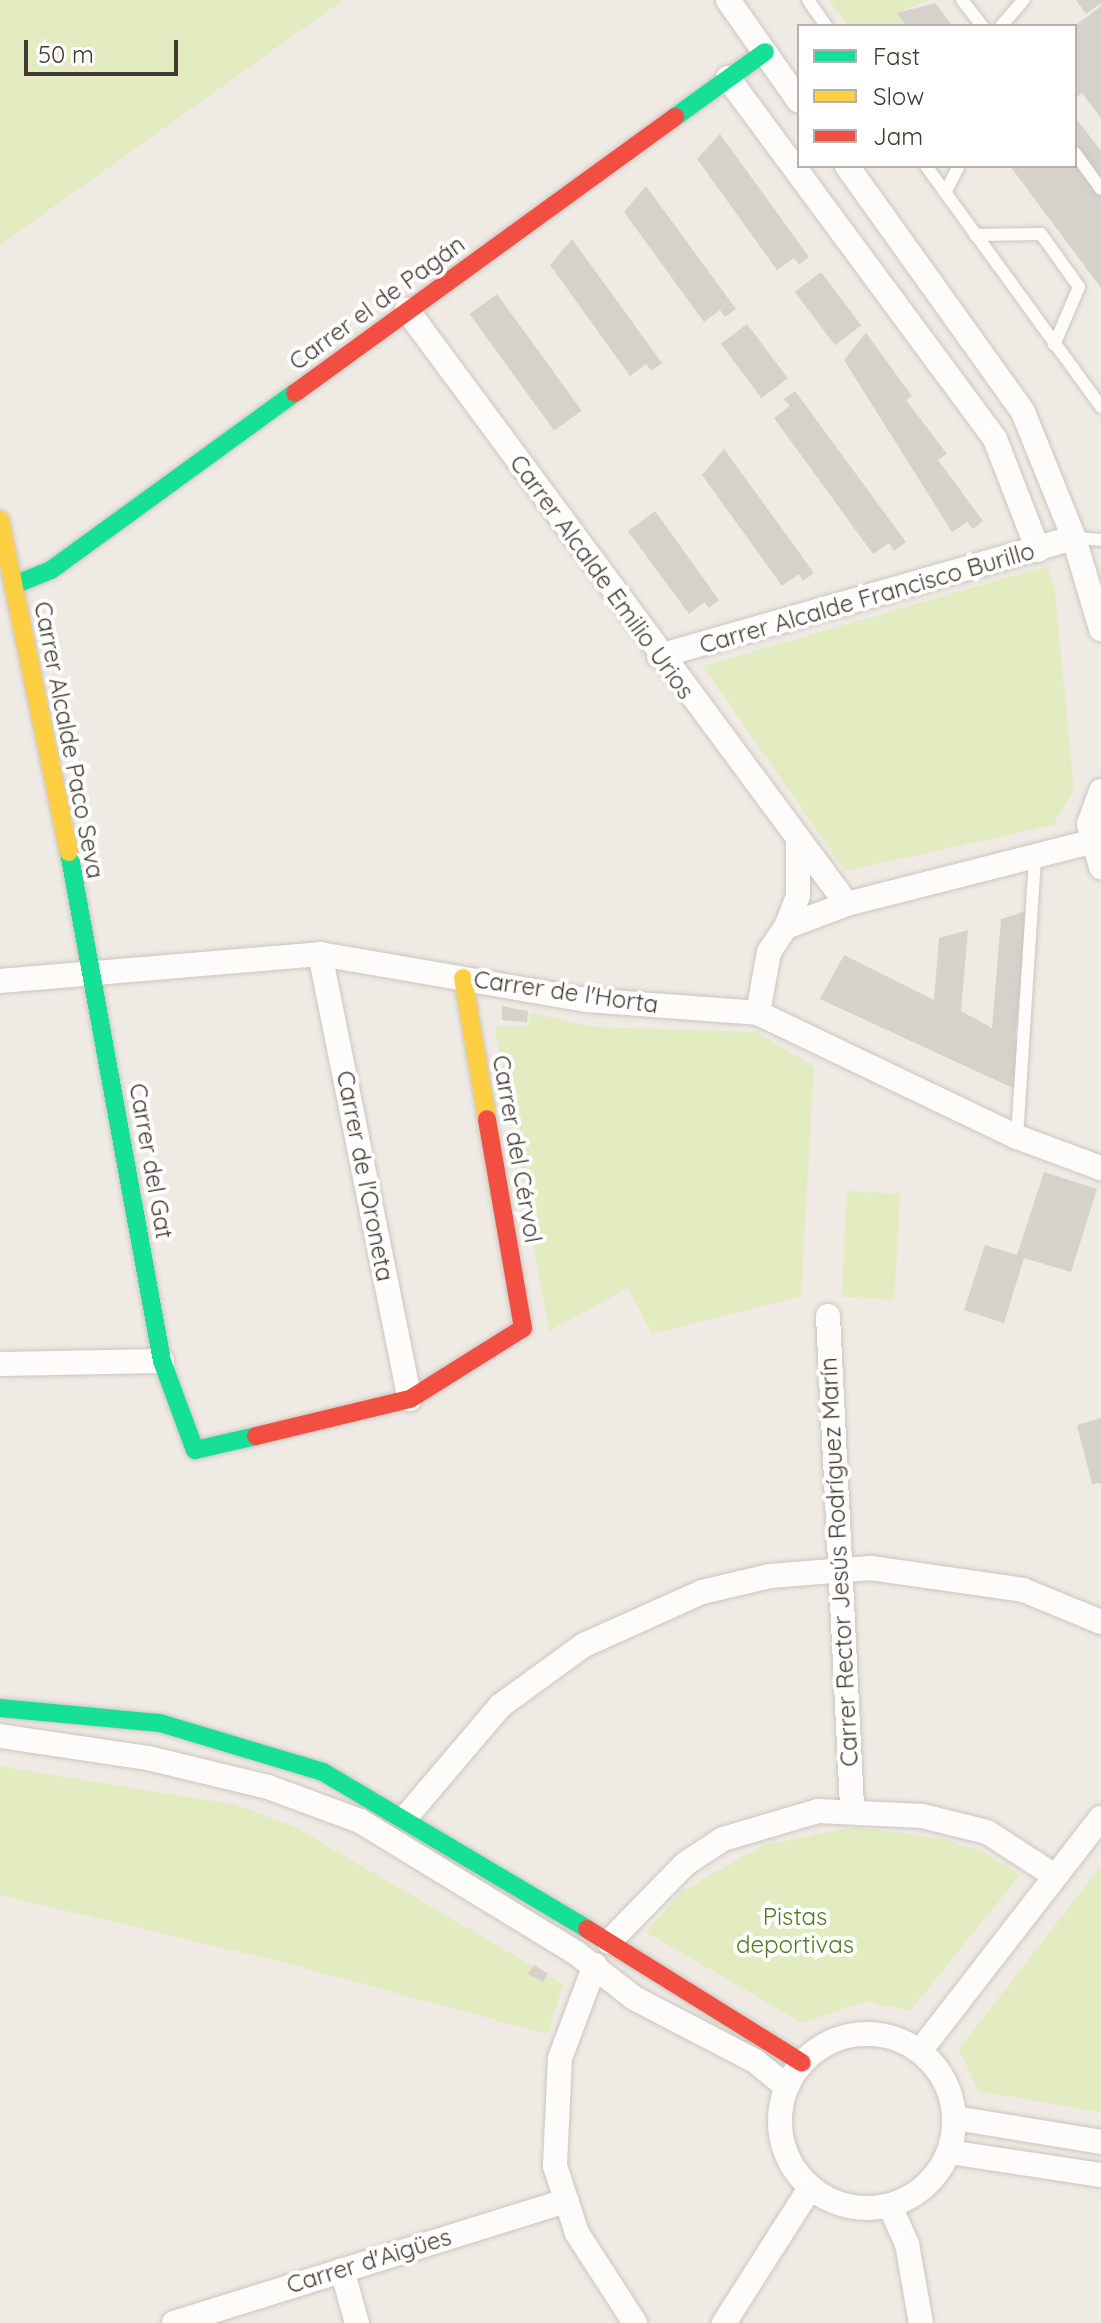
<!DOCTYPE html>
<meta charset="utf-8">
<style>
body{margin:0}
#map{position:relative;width:1101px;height:2323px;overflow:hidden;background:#efeae4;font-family:Quicksand,sans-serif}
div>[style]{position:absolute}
.green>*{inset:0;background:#e3ebc1;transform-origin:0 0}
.building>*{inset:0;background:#d7d1cb;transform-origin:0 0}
.roads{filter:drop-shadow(0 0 2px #cbc6c0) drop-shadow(0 0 2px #cbc6c0)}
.lane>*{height:12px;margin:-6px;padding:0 6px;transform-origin:6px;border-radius:6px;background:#fdfcfb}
.street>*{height:24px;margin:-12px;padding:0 12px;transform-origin:12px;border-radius:12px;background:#fdfcfb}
.street>.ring{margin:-12px;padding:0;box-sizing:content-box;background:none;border:24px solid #fdfcfb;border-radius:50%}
.fast>*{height:18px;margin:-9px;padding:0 9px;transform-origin:9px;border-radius:9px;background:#16e098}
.slow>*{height:18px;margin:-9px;padding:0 9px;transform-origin:9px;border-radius:9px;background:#ffcf43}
.jam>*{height:18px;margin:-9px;padding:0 9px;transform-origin:9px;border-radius:9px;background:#f24e42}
span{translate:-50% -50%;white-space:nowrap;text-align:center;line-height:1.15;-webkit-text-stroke:8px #fff;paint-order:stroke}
.street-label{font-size:24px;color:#443931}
.park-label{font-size:24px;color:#527a20}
.legend{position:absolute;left:797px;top:24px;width:280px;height:144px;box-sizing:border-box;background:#fff;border:2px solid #b4b0ad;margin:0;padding:10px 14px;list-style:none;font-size:24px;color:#443931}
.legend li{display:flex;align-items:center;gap:16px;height:40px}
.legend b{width:40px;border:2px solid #b4b0ad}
.scale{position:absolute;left:24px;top:40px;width:154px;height:36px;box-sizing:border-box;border:4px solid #443931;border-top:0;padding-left:10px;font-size:24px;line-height:28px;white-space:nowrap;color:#443931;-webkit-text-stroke:6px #fff;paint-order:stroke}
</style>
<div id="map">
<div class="green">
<div style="clip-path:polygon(0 0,343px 0,0 245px)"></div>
<div style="clip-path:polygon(829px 0,930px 0,897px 13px,906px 26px,848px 26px)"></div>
<div style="clip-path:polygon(1047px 566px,1055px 591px,1074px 790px,1053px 825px,845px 871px,703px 666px)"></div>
<div style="clip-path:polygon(531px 1013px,593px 1027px,756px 1032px,814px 1067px,801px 1296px,652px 1334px,628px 1288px,549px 1331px,495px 1027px,528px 1026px)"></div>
<div style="left:847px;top:1191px;width:53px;height:106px;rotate:3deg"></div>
<div style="clip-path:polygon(0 1766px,237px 1805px,295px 1827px,563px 1984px,548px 2034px,278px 1961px,0 1895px)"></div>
<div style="clip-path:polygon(855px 1827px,943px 1839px,983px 1852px,1020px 1875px,910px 2011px,866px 2001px,802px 2023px,646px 1932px,681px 1892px,763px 1845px)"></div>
<div style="clip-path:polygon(1101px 1866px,1101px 2112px,978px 2091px,959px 2049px)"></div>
</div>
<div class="building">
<div style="clip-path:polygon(1076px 0,1101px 0,1101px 3px,1086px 14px)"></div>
<div style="clip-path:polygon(935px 3px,953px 26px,906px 26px,897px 13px)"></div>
<div style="clip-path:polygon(1101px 6px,1101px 118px,1082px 93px,1075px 98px,1075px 26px)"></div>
<div style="clip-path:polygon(1075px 117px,1101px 151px,1101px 288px,1010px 166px,1075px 166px)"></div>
<div style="clip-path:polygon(720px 134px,809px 257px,799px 265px,794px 258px,777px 270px,697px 159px)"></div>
<div style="clip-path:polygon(646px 186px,736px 309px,725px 317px,720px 310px,704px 322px,624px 212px)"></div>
<div style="clip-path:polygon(572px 239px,662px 363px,651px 371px,646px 364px,630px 376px,550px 265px)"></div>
<div style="left:821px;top:272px;width:67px;height:33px;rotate:53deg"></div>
<div style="left:497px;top:294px;width:144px;height:34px;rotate:54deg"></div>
<div style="left:747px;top:324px;width:68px;height:33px;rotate:53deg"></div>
<div style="clip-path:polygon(866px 333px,912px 396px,906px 400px,947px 454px,938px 460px,983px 521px,973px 529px,967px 522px,952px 532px,844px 360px)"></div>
<div style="clip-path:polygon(795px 391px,906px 542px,894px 551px,889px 543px,873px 554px,774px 418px,790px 406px,784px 399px)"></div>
<div style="clip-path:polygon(724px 449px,814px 573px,803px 581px,799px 574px,782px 586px,702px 475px)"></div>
<div style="clip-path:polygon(655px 511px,719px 600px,709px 608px,704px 602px,689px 614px,628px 531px)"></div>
<div style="clip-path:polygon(1030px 910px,1015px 1039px,1021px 1042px,1019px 1091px,820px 999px,844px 955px,934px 1000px,939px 938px,968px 930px,961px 1011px,992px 1028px,1001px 919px)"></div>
<div style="clip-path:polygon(502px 1006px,528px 1011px,527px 1022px,502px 1020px)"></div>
<div style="clip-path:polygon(1044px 1172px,1097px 1189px,1071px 1272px,1024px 1258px,1004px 1323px,964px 1310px,985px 1245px,1017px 1255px)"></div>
<div style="clip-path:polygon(1101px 1418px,1101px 1483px,1092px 1484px,1077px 1425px)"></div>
<div style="clip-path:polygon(534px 1965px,548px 1974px,543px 1982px,528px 1974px)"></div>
</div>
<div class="roads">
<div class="lane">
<div style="left:808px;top:0;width:32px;rotate:55deg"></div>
<div style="left:962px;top:0;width:33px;rotate:52deg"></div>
<div style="left:1001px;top:26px;width:35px;rotate:-49deg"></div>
<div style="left:1075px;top:153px;width:44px;rotate:54.2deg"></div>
<div style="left:926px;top:166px;width:298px;rotate:54deg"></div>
<div style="left:945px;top:193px;width:30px;rotate:-63deg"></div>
<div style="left:975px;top:235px;width:66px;rotate:-0.9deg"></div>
<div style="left:1041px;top:234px;width:65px;rotate:54.4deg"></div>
<div style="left:1079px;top:287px;width:63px;rotate:113.3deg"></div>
<div style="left:1074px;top:538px;width:27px;rotate:4deg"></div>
<div style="left:1017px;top:1137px;width:283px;rotate:-86.3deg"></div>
</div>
<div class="street">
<div style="left:728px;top:0;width:123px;rotate:54.9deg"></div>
<div style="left:728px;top:78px;width:449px;rotate:53.5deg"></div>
<div style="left:995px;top:439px;width:119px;rotate:68.8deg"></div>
<div style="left:847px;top:166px;width:302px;rotate:54.4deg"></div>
<div style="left:1023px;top:412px;width:136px;rotate:68deg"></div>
<div style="left:1074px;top:538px;width:95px;rotate:73.5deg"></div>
<div style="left:407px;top:310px;width:739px;rotate:53.47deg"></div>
<div style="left:659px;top:656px;width:431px;rotate:-15.9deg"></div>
<div style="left:1101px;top:791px;width:35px;rotate:110deg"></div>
<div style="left:1089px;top:824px;width:45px;rotate:74.4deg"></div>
<div style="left:786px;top:927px;width:34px;rotate:-69deg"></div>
<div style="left:798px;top:895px;width:52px;rotate:-90deg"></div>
<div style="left:320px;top:954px;width:454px;rotate:78.6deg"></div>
<div style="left:0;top:981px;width:321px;rotate:-4.8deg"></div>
<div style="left:320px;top:954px;width:270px;rotate:9.8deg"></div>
<div style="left:586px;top:1000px;width:172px;rotate:4.3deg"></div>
<div style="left:758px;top:1013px;width:287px;rotate:25.6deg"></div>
<div style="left:1017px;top:1137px;width:90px;rotate:20.3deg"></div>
<div style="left:758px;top:1013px;width:62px;rotate:-79.8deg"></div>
<div style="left:769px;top:952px;width:30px;rotate:-56deg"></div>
<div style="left:786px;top:927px;width:65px;rotate:-20.7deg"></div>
<div style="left:847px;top:904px;width:251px;rotate:-14.3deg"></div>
<div style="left:828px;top:1316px;width:494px;rotate:87.2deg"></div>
<div style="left:0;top:1364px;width:162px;rotate:-1.1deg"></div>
<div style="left:0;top:1736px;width:150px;rotate:8.5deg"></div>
<div style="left:148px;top:1758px;width:123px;rotate:13.6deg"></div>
<div style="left:268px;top:1787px;width:98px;rotate:20.3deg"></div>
<div style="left:360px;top:1821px;width:252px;rotate:31.4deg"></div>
<div style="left:575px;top:1952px;width:75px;rotate:37.9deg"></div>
<div style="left:634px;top:1998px;width:136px;rotate:27.5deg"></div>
<div style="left:755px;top:2061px;width:41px;rotate:39.1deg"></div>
<div style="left:406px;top:1817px;width:145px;rotate:-49.7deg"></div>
<div style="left:500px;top:1706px;width:104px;rotate:-36deg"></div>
<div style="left:584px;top:1645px;width:129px;rotate:-24.2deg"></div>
<div style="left:702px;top:1592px;width:70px;rotate:-13.2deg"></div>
<div style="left:770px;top:1576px;width:101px;rotate:-4.5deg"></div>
<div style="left:871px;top:1568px;width:154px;rotate:8.2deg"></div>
<div style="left:1023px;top:1590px;width:84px;rotate:22.3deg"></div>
<div style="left:609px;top:1942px;width:109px;rotate:-45.7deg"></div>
<div style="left:685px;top:1864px;width:45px;rotate:-33.3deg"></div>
<div style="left:723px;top:1839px;width:99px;rotate:-16.4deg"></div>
<div style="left:818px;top:1811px;width:104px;rotate:2.8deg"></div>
<div style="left:922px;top:1816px;width:67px;rotate:13.8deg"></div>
<div style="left:987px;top:1832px;width:81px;rotate:32.9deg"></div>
<div style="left:595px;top:1965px;width:99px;rotate:110.6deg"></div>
<div style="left:560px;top:2058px;width:108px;rotate:92.7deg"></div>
<div style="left:555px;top:2166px;width:71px;rotate:71.8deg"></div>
<div style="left:577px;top:2233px;width:107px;rotate:57.2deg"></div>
<div class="ring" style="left:780px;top:2034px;width:150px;height:150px"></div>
<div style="left:920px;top:2051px;width:295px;rotate:-52.2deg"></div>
<div style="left:955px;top:2118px;width:148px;rotate:9.3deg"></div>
<div style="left:949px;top:2152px;width:154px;rotate:8.6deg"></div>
<div style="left:890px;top:2206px;width:42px;rotate:65.9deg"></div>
<div style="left:907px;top:2244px;width:80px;rotate:80deg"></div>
<div style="left:342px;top:2270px;width:55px;rotate:74.2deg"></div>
<div style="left:174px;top:2323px;width:411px;rotate:-17.3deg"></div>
<div style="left:724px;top:2323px;width:160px;rotate:-57.5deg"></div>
</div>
<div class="fast">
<div style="left:675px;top:117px;width:111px;rotate:-35.8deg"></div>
<div style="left:14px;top:585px;width:40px;rotate:-22deg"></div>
<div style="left:51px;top:570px;width:301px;rotate:-36deg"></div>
<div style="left:69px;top:852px;width:517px;rotate:79.65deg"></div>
<div style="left:162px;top:1361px;width:95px;rotate:69.7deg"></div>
<div style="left:195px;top:1450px;width:63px;rotate:-12.9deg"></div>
<div style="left:0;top:1708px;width:161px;rotate:5.4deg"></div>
<div style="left:160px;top:1723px;width:170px;rotate:16.7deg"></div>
<div style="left:323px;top:1772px;width:307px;rotate:30.7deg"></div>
</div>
<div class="slow">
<div style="left:0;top:520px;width:339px;rotate:78.3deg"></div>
<div style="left:463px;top:978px;width:143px;rotate:80.3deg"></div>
</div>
<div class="jam">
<div style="left:295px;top:393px;width:470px;rotate:-36deg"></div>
<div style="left:256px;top:1436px;width:158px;rotate:-13.5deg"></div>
<div style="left:410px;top:1399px;width:133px;rotate:-32.1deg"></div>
<div style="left:523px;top:1328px;width:212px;rotate:-99.8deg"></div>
<div style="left:587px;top:1929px;width:253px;rotate:31.9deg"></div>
</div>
</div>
<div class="street-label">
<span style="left:377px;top:303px;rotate:-36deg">Carrer el de Pagán</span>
<span style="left:602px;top:577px;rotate:54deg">Carrer Alcalde Emilio Urios</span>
<span style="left:867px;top:598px;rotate:-16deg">Carrer Alcalde Francisco Burillo</span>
<span style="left:69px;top:740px;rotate:79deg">Carrer Alcalde Paco Seva</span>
<span style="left:566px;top:992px;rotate:8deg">Carrer de l'Horta</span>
<span style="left:517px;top:1149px;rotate:80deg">Carrer del Cérvol</span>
<span style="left:151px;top:1161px;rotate:80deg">Carrer del Gat</span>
<span style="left:365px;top:1176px;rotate:79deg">Carrer de l'Oroneta</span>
<span style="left:839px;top:1562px;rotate:-93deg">Carrer Rector Jesús Rodríguez Marín</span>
<span style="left:369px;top:2261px;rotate:-17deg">Carrer d'Aigües</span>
</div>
<div class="park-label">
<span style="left:795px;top:1931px">Pistas<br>deportivas</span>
</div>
<ul class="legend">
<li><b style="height:10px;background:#16e098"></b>Fast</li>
<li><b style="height:10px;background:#ffcf43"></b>Slow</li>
<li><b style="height:10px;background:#f24e42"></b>Jam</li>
</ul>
<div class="scale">50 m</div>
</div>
